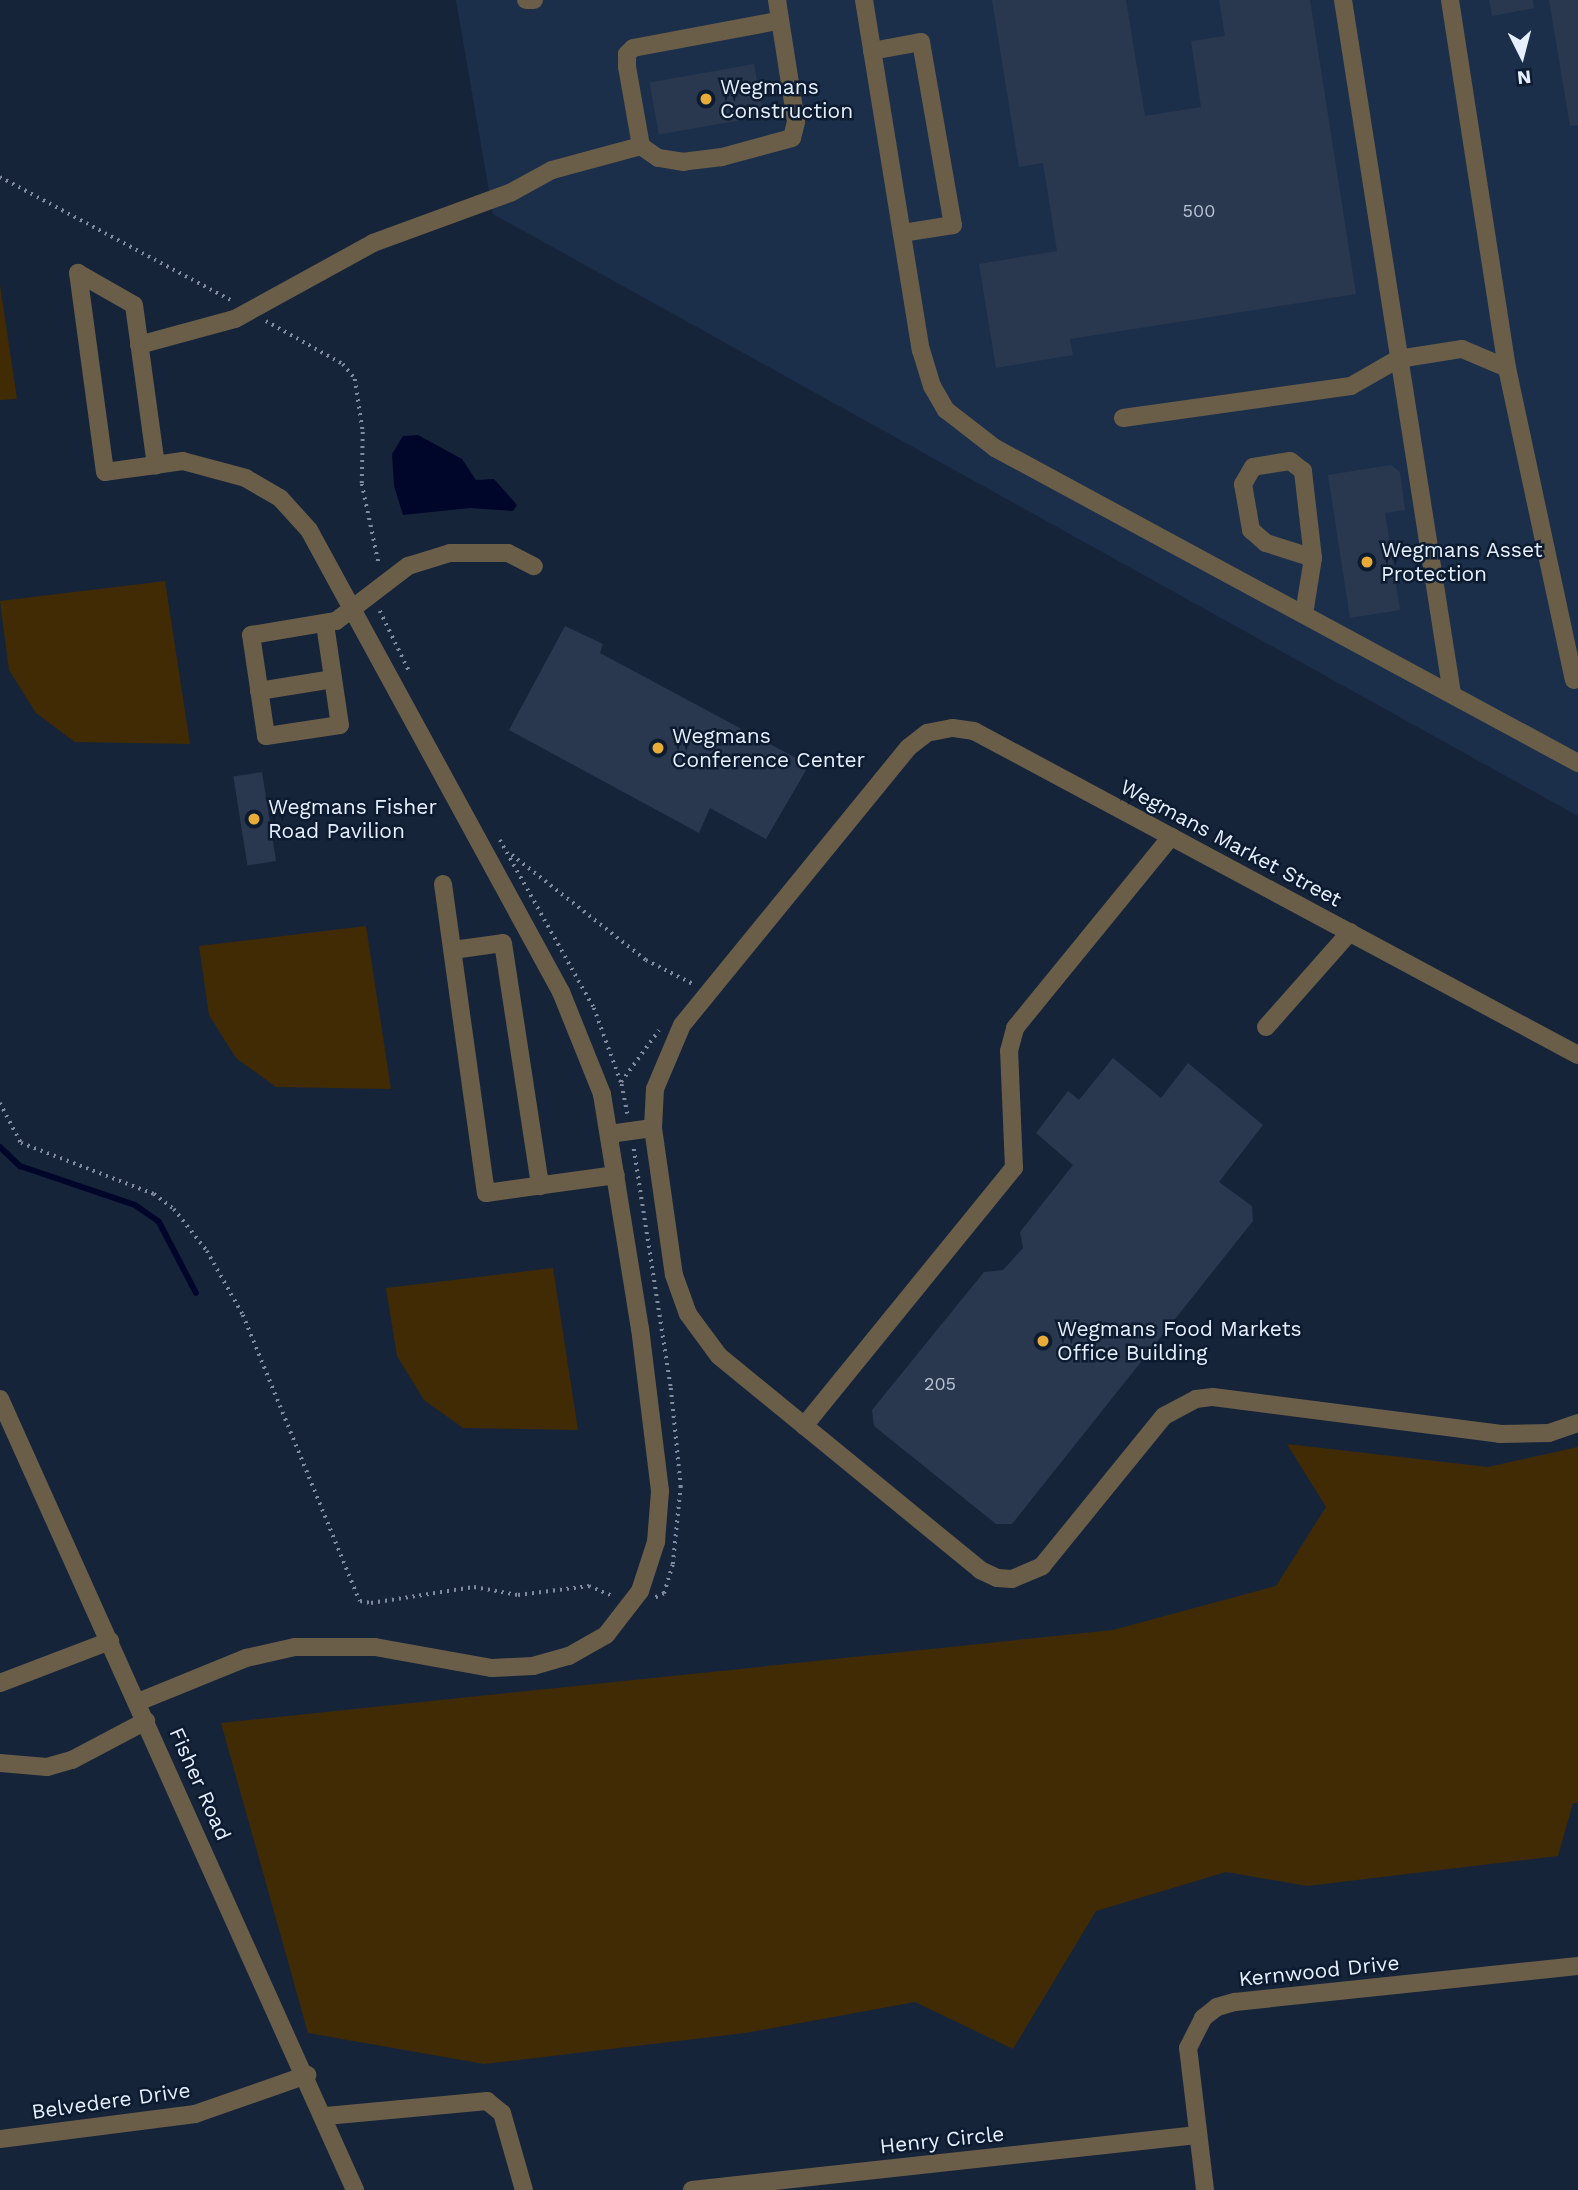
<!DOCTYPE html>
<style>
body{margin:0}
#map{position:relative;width:1578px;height:2190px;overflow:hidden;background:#16243a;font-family:"Work Sans",sans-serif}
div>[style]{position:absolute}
.built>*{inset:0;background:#1c2f4a}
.green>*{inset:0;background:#402b04}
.water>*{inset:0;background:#00062a}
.stream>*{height:6px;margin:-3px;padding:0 3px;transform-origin:3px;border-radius:3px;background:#00062a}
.building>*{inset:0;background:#29384f;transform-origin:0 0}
.path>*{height:3.5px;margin-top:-1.75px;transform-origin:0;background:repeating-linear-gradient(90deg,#808c9e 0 2px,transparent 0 7px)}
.minor>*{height:18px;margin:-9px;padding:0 9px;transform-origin:9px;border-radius:9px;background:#6a5e49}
.dots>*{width:19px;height:19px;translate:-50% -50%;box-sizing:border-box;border:4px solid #0d1b30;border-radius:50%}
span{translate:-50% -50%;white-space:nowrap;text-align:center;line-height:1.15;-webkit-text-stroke:5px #0d1b30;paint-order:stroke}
.number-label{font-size:18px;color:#b6c1d2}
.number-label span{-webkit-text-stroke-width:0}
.poi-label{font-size:21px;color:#e5effe}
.left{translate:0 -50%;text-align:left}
.street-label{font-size:21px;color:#e5effe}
.north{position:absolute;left:1487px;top:21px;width:70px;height:70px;-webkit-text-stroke:5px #0d1b30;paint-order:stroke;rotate:174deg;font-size:19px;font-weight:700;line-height:28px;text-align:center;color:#e5effe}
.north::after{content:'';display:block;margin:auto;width:24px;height:32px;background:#e5effe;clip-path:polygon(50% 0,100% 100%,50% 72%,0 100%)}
</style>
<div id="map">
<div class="built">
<div style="clip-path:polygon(456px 0,1578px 0,1578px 816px,493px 214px)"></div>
</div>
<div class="green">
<div style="clip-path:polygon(0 285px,17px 399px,0 400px)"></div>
<div style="clip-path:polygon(165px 581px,190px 744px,75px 742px,36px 713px,9px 670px,0 601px)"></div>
<div style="clip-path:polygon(366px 926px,391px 1089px,276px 1087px,236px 1058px,209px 1015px,199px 946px)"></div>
<div style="clip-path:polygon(553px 1268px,578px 1430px,463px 1428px,424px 1400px,397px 1356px,386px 1288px)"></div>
<div style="clip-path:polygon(1287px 1444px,1488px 1467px,1578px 1447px,1578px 1803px,1573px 1803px,1558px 1856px,1307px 1886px,1226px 1872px,1096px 1911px,1013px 2049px,915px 2002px,745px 2033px,484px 2064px,308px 2033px,221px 1723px,1113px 1630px,1276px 1586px,1326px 1507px)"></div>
</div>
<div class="water">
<div style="clip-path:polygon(418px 435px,462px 459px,476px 480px,494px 479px,517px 505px,513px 511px,470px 508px,403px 515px,394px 486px,392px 454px,403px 436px)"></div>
</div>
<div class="stream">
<div style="left:0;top:1147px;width:28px;rotate:44deg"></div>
<div style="left:20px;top:1166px;width:121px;rotate:18.7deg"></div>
<div style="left:135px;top:1205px;width:29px;rotate:35deg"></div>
<div style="left:159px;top:1222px;width:80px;rotate:62.5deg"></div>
</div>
<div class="building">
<div style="clip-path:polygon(992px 0,1126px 0,1145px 116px,1201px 107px,1191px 41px,1225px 36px,1219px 0,1310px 0,1356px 294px,1070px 339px,1073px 355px,996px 368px,979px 264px,1057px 251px,1043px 163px,1019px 167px)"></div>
<div style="clip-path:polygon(1489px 0,1533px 0,1534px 8px,1492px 16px)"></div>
<div style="clip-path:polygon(1549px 0,1578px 0,1578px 125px,1570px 126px)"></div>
<div style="left:754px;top:64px;width:53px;height:106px;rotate:80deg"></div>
<div style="clip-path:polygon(1391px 465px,1400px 472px,1405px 510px,1385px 513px,1400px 610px,1350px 618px,1328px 475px)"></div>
<div style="clip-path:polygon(565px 626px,603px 644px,600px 653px,809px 765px,766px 839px,710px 808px,699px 833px,509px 730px)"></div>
<div style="left:262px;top:772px;width:90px;height:29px;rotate:81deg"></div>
<div style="clip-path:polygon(1113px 1058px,1161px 1098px,1188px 1063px,1263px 1125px,1219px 1182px,1252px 1206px,1253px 1221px,1012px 1524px,996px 1524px,874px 1426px,872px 1410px,984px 1272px,1003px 1270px,1023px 1248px,1020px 1232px,1073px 1165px,1036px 1133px,1068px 1091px,1079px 1100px)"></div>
</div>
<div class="path">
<div style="left:0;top:177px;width:263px;rotate:28.1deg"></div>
<div style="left:266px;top:321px;width:88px;rotate:29.2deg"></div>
<div style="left:343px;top:364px;width:19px;rotate:51deg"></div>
<div style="left:355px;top:379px;width:54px;rotate:81.4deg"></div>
<div style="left:363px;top:432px;width:52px;rotate:91.1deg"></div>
<div style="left:362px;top:484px;width:83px;rotate:78.1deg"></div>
<div style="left:380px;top:611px;width:69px;rotate:64.2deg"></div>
<div style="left:500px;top:840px;width:193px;rotate:60.8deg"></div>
<div style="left:594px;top:1008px;width:79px;rotate:70deg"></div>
<div style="left:512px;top:855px;width:170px;rotate:38.1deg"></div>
<div style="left:646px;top:960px;width:53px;rotate:27.1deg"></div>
<div style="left:0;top:1103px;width:45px;rotate:62.3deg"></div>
<div style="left:21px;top:1143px;width:142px;rotate:21deg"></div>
<div style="left:154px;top:1194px;width:25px;rotate:37deg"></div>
<div style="left:174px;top:1209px;width:53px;rotate:51.8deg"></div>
<div style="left:207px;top:1251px;width:73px;rotate:60.6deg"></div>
<div style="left:243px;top:1315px;width:309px;rotate:67.8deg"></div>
<div style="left:360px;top:1601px;width:11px;rotate:10deg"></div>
<div style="left:371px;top:1603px;width:104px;rotate:-8.8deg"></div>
<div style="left:474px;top:1587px;width:45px;rotate:10.3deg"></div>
<div style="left:518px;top:1595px;width:72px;rotate:-7.2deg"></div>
<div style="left:589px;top:1586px;width:26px;rotate:23deg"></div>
<div style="left:627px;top:1114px;width:33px;rotate:-101deg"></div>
<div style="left:621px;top:1082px;width:64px;rotate:-53.8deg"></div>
<div style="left:634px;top:1149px;width:242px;rotate:81.2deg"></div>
<div style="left:671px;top:1388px;width:99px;rotate:84.2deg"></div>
<div style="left:681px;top:1486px;width:79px;rotate:95.8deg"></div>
<div style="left:673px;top:1565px;width:30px;rotate:107deg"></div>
<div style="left:664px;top:1594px;width:10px;rotate:156deg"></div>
</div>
<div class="minor">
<div style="left:526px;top:0;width:8px"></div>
<div style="left:777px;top:0;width:123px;rotate:81.1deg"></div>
<div style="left:796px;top:122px;width:16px;rotate:104deg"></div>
<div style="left:792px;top:138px;width:73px;rotate:164.8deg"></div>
<div style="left:722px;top:157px;width:38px;rotate:173deg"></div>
<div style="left:684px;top:162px;width:26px;rotate:-171deg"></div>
<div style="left:658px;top:158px;width:21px;rotate:-145deg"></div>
<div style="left:641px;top:146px;width:80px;rotate:-100deg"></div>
<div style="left:627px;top:67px;width:13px;rotate:-90deg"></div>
<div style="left:627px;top:54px;width:8px;rotate:-45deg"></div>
<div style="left:633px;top:48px;width:147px;rotate:-10.6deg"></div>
<div style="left:864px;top:0;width:355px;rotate:80.8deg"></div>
<div style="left:921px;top:350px;width:38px;rotate:73deg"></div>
<div style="left:932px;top:386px;width:28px;rotate:60deg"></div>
<div style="left:946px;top:410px;width:62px;rotate:37.8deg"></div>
<div style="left:995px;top:448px;width:663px;rotate:28.38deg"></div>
<div style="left:1343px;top:0;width:703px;rotate:81.07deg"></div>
<div style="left:1450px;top:0;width:372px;rotate:81.2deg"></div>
<div style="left:872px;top:51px;width:50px;rotate:-10.4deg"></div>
<div style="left:921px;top:42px;width:186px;rotate:80.1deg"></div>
<div style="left:953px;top:225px;width:52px;rotate:171.1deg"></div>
<div style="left:78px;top:273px;width:64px;rotate:29.7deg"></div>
<div style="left:134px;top:305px;width:162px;rotate:82.2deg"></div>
<div style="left:156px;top:465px;width:51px;rotate:172.2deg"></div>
<div style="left:105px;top:472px;width:201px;rotate:-97.7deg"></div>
<div style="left:139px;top:345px;width:99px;rotate:-15.2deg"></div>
<div style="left:235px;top:319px;width:158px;rotate:-28.8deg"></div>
<div style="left:373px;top:243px;width:146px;rotate:-20.1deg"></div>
<div style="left:510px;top:193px;width:48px;rotate:-28.7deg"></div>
<div style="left:552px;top:170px;width:92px;rotate:-15.1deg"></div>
<div style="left:1123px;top:418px;width:230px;rotate:-8deg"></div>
<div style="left:1351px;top:386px;width:54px;rotate:-29.9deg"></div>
<div style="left:1398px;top:359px;width:65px;rotate:-8.9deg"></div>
<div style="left:1462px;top:349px;width:49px;rotate:22.9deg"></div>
<div style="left:1507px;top:368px;width:319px;rotate:77.9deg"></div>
<div style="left:1304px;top:614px;width:57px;rotate:-80.9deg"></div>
<div style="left:1313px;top:558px;width:88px;rotate:-96.6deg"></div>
<div style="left:1303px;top:471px;width:16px;rotate:-142deg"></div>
<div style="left:1290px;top:461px;width:37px;rotate:171deg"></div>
<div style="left:1253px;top:467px;width:20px;rotate:120deg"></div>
<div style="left:1243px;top:484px;width:47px;rotate:80.1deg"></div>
<div style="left:1251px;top:530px;width:20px;rotate:41deg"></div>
<div style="left:1266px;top:543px;width:49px;rotate:17.7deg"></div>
<div style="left:325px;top:624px;width:102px;rotate:81.6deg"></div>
<div style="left:340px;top:725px;width:75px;rotate:171.5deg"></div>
<div style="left:266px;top:736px;width:102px;rotate:-98.4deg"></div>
<div style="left:251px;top:635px;width:86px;rotate:-9.4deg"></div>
<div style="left:336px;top:621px;width:91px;rotate:-37.4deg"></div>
<div style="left:408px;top:566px;width:44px;rotate:-17.2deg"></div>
<div style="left:450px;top:553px;width:58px"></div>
<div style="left:508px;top:553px;width:29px;rotate:27deg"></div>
<div style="left:259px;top:691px;width:75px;rotate:-9.2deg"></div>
<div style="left:443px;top:884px;width:312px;rotate:82.1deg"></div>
<div style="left:486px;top:1193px;width:131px;rotate:-7.9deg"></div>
<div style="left:453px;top:950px;width:50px;rotate:-8deg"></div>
<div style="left:503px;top:943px;width:246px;rotate:81.3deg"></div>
<div style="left:1266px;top:1027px;width:127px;rotate:-48.5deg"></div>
<div style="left:1578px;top:1055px;width:685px;rotate:-151.79deg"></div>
<div style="left:974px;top:731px;width:22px;rotate:-172deg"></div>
<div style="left:952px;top:728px;width:25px;rotate:169deg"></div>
<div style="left:927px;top:733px;width:24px;rotate:142deg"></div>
<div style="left:908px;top:748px;width:357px;rotate:129.2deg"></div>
<div style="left:682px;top:1025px;width:69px;rotate:112.9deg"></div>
<div style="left:655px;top:1089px;width:39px;rotate:93deg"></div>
<div style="left:653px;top:1128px;width:148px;rotate:81.9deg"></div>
<div style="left:674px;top:1275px;width:41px;rotate:70.3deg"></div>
<div style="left:688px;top:1314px;width:52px;rotate:53.6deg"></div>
<div style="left:719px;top:1356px;width:338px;rotate:39.3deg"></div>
<div style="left:980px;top:1570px;width:19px;rotate:25deg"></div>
<div style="left:997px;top:1578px;width:15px;rotate:4deg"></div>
<div style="left:1012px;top:1579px;width:33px;rotate:-23deg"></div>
<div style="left:1042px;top:1566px;width:193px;rotate:-50.9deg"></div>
<div style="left:1164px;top:1416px;width:36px;rotate:-28deg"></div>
<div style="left:1196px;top:1399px;width:17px;rotate:-7deg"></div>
<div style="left:1213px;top:1397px;width:289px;rotate:7.3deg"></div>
<div style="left:1500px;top:1434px;width:49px;rotate:-1.2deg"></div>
<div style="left:1549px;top:1433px;width:31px;rotate:-19deg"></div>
<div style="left:609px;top:1134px;width:44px;rotate:-7.8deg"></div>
<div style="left:0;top:1399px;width:867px;rotate:65.83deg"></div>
<div style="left:804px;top:1426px;width:333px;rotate:-50.9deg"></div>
<div style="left:1014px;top:1168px;width:117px;rotate:-92.4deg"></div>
<div style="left:1009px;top:1051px;width:24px;rotate:-75deg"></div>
<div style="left:1015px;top:1028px;width:247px;rotate:-50.8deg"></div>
<div style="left:0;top:1683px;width:118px;rotate:-20.9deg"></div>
<div style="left:138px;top:1702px;width:117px;rotate:-22.2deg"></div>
<div style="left:246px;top:1658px;width:50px;rotate:-12.7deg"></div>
<div style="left:295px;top:1647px;width:80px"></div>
<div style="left:375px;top:1647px;width:119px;rotate:10.2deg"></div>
<div style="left:492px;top:1668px;width:41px;rotate:-2.8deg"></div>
<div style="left:533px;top:1666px;width:37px;rotate:-16deg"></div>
<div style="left:569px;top:1656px;width:43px;rotate:-29.6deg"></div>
<div style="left:606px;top:1635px;width:56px;rotate:-52.3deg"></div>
<div style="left:640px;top:1591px;width:52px;rotate:-71.9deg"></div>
<div style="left:656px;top:1542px;width:51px;rotate:-85.5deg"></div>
<div style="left:660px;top:1491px;width:163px;rotate:-97deg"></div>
<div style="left:640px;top:1329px;width:238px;rotate:-99.2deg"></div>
<div style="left:602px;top:1094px;width:110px;rotate:-111.9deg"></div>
<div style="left:561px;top:992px;width:526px;rotate:-118.61deg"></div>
<div style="left:309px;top:530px;width:43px;rotate:-132.2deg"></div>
<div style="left:280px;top:498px;width:39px;rotate:-150deg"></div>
<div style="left:246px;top:478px;width:65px;rotate:-164.9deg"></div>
<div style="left:183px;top:461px;width:27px;rotate:172deg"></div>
<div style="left:0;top:1763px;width:47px;rotate:4.9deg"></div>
<div style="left:47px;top:1767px;width:26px;rotate:-16deg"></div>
<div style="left:72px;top:1760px;width:84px;rotate:-27.8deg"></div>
<div style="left:326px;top:2116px;width:162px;rotate:-5.3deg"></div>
<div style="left:487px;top:2101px;width:19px;rotate:39deg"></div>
<div style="left:502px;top:2113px;width:80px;rotate:74.1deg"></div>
<div style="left:0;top:2139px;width:197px;rotate:-7.3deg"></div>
<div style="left:195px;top:2114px;width:119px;rotate:-19.2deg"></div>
<div style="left:692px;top:2190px;width:508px;rotate:-6.22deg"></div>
<div style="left:1205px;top:2190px;width:143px;rotate:-96.8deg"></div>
<div style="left:1188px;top:2048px;width:34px;rotate:-63deg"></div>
<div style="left:1203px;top:2018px;width:18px;rotate:-38deg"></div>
<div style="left:1217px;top:2007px;width:19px;rotate:-16deg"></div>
<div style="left:1235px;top:2002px;width:345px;rotate:-6deg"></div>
</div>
<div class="dots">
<div style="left:706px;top:99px;background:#e8ab37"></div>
<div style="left:1367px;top:562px;background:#e8ab37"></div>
<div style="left:658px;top:748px;background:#e8ab37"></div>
<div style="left:254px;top:819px;background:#e8ab37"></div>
<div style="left:1043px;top:1341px;background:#e8ab37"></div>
</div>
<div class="number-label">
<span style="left:1199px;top:211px">500</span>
<span style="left:940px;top:1384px">205</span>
</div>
<div class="poi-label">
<span class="left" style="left:720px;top:99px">Wegmans<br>Construction</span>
<span class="left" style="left:1381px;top:562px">Wegmans Asset<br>Protection</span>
<span class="left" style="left:672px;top:748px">Wegmans<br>Conference Center</span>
<span class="left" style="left:268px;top:819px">Wegmans Fisher<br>Road Pavilion</span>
<span class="left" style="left:1057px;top:1341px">Wegmans Food Markets<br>Office Building</span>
</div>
<div class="street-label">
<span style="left:1231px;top:843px;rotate:28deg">Wegmans Market Street</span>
<span style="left:200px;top:1784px;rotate:66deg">Fisher Road</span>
<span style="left:1319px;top:1971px;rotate:-6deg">Kernwood Drive</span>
<span style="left:111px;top:2101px;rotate:-8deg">Belvedere Drive</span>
<span style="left:942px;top:2140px;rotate:-6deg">Henry Circle</span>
</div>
<div class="north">N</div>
</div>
